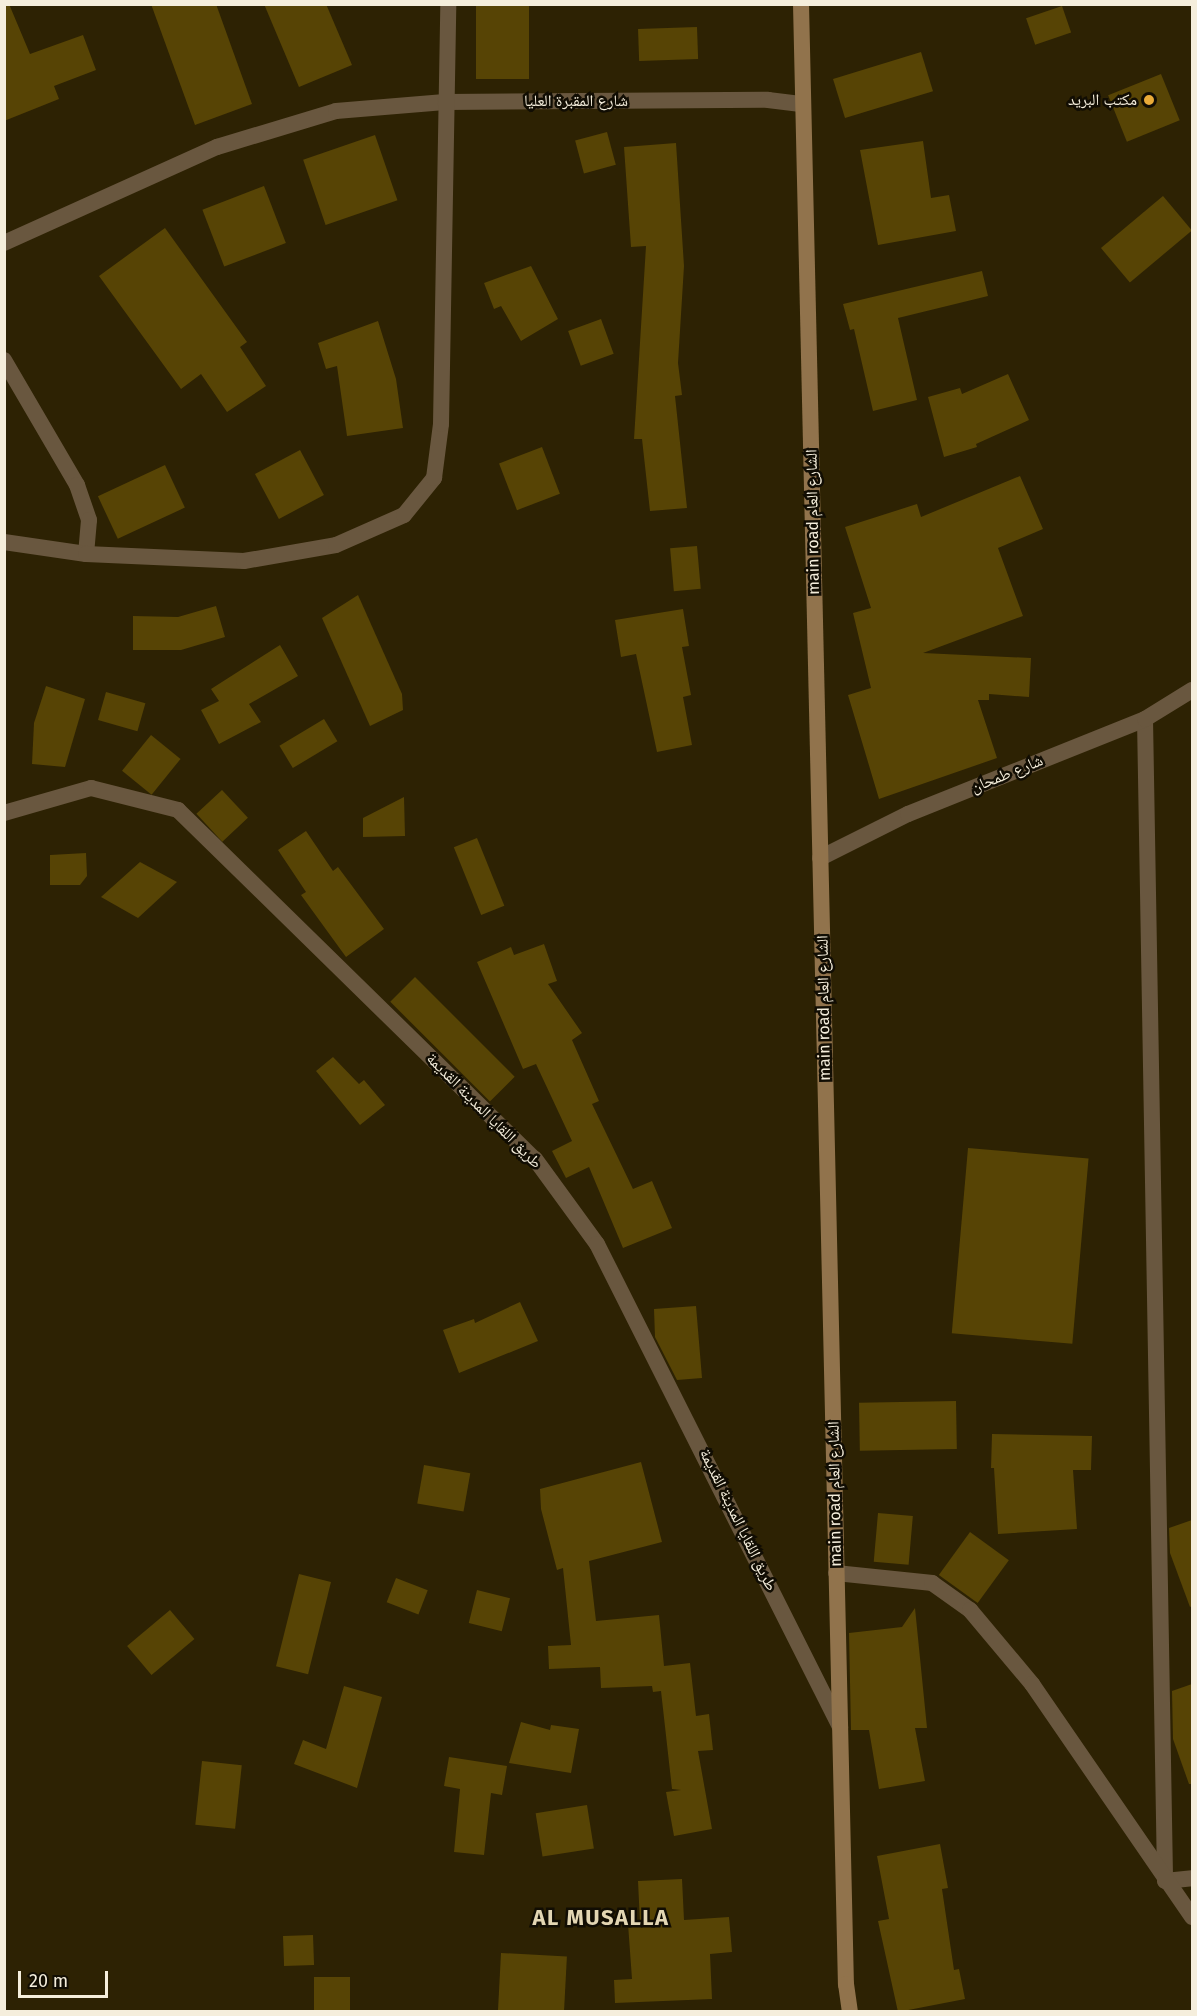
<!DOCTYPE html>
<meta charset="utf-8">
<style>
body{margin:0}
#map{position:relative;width:1197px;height:2016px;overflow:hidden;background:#2d2203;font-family:"Fira Sans","Noto Naskh Arabic",sans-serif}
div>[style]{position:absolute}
.building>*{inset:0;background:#574405;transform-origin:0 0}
.minor>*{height:16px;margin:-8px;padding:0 8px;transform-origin:8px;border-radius:8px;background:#69573f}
.tertiary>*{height:16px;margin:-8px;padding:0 8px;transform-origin:8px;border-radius:8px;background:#69573f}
.secondary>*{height:16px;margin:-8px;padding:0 8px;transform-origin:8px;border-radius:8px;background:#91734c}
.dots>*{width:16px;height:16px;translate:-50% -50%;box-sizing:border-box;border:3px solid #110d03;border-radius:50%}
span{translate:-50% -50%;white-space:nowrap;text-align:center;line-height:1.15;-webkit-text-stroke:5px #110d03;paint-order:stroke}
.poi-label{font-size:16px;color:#f5eedc}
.right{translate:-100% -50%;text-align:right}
.street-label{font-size:16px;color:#f5eedc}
.district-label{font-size:22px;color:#e3d6b3;font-weight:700;letter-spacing:1.5px}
.frame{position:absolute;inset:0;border:6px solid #f5eedc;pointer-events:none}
.scale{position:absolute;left:18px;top:1971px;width:90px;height:27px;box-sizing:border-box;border:3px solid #f5eedc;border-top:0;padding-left:8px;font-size:18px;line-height:21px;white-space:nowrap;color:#f5eedc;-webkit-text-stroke:4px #110d03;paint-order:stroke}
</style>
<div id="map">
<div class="building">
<div style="clip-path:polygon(4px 4px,9px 4px,30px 54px,83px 35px,96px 70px,54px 86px,59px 99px,4px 121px)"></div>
<div style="clip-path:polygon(151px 4px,216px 4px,252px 104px,195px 125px)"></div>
<div style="clip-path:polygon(264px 4px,326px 4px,352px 65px,299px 87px)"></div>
<div style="left:476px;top:4px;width:53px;height:75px"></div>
<div style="left:1062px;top:6px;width:28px;height:38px;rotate:71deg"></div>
<div style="left:697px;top:27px;width:32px;height:59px;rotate:88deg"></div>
<div style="left:921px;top:52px;width:41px;height:92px;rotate:73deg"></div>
<div style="left:1161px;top:74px;width:50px;height:57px;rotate:68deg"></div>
<div style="left:607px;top:132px;width:34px;height:33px;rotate:75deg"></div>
<div style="left:375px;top:135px;width:69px;height:76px;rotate:71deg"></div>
<div style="clip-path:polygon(923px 141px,931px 198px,949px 195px,956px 231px,878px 245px,860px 150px)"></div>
<div style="clip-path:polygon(676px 143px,684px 266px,678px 363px,682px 395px,675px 396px,687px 508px,650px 511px,642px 439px,634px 439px,646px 246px,631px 247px,624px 147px)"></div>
<div style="left:264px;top:186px;width:61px;height:66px;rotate:69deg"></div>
<div style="left:1163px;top:196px;width:45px;height:81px;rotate:50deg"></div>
<div style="clip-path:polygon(165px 228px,247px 342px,240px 347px,266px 386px,227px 412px,201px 374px,181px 389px,99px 276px)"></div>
<div style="clip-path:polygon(531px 266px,558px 319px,521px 341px,501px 306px,494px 309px,484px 283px)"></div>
<div style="clip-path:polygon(982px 271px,988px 296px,898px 318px,917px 400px,873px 411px,854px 329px,850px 330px,843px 304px)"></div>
<div style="left:601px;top:319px;width:37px;height:35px;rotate:70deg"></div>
<div style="clip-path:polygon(378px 321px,396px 379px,403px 428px,347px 436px,337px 366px,326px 369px,318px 343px)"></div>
<div style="clip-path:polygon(1008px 374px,1029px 420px,976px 444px,977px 447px,944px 457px,928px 397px,960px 388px,962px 394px)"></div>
<div style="left:542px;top:447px;width:50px;height:46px;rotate:69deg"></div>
<div style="left:300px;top:450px;width:51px;height:51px;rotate:62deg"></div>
<div style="left:165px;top:465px;width:47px;height:74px;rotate:65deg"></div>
<div style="clip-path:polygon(1020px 476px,1043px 529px,998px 548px,1023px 616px,923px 653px,1031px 658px,1029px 697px,989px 694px,989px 700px,978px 700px,997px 758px,879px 799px,848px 695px,871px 688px,853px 613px,871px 608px,845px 527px,917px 504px,921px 517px)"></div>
<div style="left:697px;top:546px;width:43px;height:27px;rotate:85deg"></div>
<div style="clip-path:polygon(358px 595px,402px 694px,403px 710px,370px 726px,322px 618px)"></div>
<div style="clip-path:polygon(216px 606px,225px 637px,181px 650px,133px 650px,133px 616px,178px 617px)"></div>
<div style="clip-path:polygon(683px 609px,689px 646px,682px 647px,691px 695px,683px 697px,692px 745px,657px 752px,636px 654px,621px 657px,615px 620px)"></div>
<div style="clip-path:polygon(280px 645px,298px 676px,249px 704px,261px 722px,219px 744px,201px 710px,219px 701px,211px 689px)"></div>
<div style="clip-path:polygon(46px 686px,85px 699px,65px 767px,32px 764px,34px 723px)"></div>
<div style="left:106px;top:692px;width:41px;height:29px;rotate:16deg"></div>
<div style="left:324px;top:719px;width:26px;height:52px;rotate:59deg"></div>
<div style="left:151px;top:735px;width:38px;height:46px;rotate:39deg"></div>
<div style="left:222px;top:790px;width:38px;height:35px;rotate:47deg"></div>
<div style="clip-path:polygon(404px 797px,405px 836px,363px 837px,363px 818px)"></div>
<div style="clip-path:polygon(306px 831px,333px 871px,338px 867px,384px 929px,346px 957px,301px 895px,306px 892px,278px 850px)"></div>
<div style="left:477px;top:838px;width:73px;height:25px;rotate:68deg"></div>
<div style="clip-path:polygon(86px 853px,87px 876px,80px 885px,50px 885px,50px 855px)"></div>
<div style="clip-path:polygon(140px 862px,177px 882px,138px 918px,101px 897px)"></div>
<div style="clip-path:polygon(544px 944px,557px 981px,548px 984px,582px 1033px,572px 1040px,599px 1101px,592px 1104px,633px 1189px,652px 1181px,672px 1228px,623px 1248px,589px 1167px,566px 1178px,552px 1151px,572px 1141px,536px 1064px,523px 1069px,477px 962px,511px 947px,514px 955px)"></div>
<div style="left:415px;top:977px;width:141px;height:35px;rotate:45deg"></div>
<div style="clip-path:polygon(333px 1057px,359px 1084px,364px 1080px,385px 1105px,360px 1125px,316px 1071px)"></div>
<div style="left:968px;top:1148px;width:121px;height:186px;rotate:5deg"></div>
<div style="clip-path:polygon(520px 1302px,538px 1341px,459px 1373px,443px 1330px,474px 1319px,475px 1323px)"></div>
<div style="clip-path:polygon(696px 1306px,702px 1378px,677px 1380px,655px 1337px,654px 1309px)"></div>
<div style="left:956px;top:1401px;width:48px;height:97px;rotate:89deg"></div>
<div style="clip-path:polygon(992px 1434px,1092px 1436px,1091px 1470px,1073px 1470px,1077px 1529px,998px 1534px,994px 1468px,991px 1468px)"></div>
<div style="clip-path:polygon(641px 1462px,662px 1542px,589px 1561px,596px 1621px,659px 1615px,664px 1666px,690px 1663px,696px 1716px,709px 1714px,713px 1750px,698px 1751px,712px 1829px,674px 1836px,666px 1792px,681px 1790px,672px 1789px,661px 1691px,653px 1692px,652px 1686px,601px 1688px,600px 1667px,549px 1669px,548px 1646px,571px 1645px,563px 1568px,557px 1570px,541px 1509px,540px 1489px)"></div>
<div style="left:424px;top:1465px;width:47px;height:39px;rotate:10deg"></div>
<div style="left:878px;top:1513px;width:35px;height:49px;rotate:5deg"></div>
<div style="clip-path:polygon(1192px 1520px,1192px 1606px,1190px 1607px,1170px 1553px,1169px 1528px)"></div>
<div style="left:970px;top:1532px;width:48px;height:53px;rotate:36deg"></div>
<div style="left:299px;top:1574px;width:33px;height:95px;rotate:14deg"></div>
<div style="left:396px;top:1578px;width:34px;height:26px;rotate:21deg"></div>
<div style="left:477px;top:1590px;width:34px;height:34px;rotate:14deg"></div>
<div style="clip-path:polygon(915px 1608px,927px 1728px,915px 1728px,925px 1781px,879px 1789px,869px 1730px,851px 1730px,849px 1633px,902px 1627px)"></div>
<div style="left:170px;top:1610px;width:38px;height:56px;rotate:50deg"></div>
<div style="clip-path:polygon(1192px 1684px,1192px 1784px,1189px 1784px,1173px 1739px,1172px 1691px)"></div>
<div style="clip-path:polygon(344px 1686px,382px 1697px,357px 1788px,294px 1764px,303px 1740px,326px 1749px)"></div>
<div style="clip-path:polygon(521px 1722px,550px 1730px,551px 1725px,579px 1729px,571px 1773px,509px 1763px)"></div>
<div style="clip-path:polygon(449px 1757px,507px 1766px,502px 1795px,491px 1793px,484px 1855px,454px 1852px,460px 1789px,444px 1786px)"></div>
<div style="left:202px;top:1761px;width:40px;height:64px;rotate:6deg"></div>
<div style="left:587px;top:1805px;width:44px;height:52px;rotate:81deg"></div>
<div style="clip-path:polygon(940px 1844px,948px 1888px,942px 1889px,954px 1970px,959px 1969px,965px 1999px,898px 2012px,878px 1921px,889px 1919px,877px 1856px)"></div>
<div style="clip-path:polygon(682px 1879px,684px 1920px,729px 1917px,732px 1952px,710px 1954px,712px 1999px,615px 2003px,614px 1980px,632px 1979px,628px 1924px,640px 1923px,638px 1881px)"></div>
<div style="left:313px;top:1935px;width:30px;height:30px;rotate:88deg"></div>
<div style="left:501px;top:1953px;width:66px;height:59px;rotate:3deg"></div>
<div style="left:314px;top:1977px;width:36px;height:35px"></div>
</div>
<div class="minor">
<div style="left:4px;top:243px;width:234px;rotate:-24.3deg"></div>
<div style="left:217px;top:147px;width:124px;rotate:-16.8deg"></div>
<div style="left:336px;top:111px;width:109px;rotate:-4.7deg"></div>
<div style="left:445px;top:102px;width:323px;rotate:-0.4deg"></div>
<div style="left:768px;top:100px;width:35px;rotate:7deg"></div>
<div style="left:4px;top:360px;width:145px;rotate:59.7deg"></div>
<div style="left:77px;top:485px;width:37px;rotate:71deg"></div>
<div style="left:89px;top:520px;width:34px;rotate:95deg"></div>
<div style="left:4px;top:542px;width:83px;rotate:8.3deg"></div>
<div style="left:86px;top:554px;width:158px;rotate:2.5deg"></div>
<div style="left:244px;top:561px;width:93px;rotate:-9.9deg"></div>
<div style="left:336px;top:545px;width:74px;rotate:-23.8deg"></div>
<div style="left:404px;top:515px;width:48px;rotate:-51deg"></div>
<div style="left:434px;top:478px;width:54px;rotate:-82.6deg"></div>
<div style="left:441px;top:424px;width:420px;rotate:-89deg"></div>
<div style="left:1145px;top:719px;width:1162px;rotate:89.01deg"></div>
<div style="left:1165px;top:1881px;width:27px;rotate:-6deg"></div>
<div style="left:4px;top:813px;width:91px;rotate:-16deg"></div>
<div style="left:91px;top:788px;width:90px;rotate:14.2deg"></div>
<div style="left:178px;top:810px;width:499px;rotate:44.4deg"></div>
<div style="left:535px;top:1159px;width:105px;rotate:53.9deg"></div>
<div style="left:597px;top:1244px;width:541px;rotate:63.29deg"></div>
<div style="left:836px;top:1573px;width:97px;rotate:5.9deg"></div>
<div style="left:932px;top:1583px;width:47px;rotate:35.4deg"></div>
<div style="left:970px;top:1610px;width:97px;rotate:50deg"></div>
<div style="left:1032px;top:1684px;width:283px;rotate:55.5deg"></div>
</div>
<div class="tertiary">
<div style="left:820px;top:858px;width:98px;rotate:-26.6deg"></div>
<div style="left:908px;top:814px;width:255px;rotate:-21.8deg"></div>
<div style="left:1145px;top:719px;width:55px;rotate:-31.7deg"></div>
</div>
<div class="secondary">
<div style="left:801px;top:4px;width:1981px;rotate:88.7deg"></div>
<div style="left:846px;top:1984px;width:28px;rotate:82deg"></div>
</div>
<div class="dots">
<div style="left:1149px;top:100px;background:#e9ab38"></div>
</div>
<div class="poi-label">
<span class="right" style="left:1137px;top:100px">مكتب البريد</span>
</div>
<div class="street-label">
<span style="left:576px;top:101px">شارع المقبرة العليا</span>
<span style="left:813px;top:522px;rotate:-91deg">main road الشارع العام</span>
<span style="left:1007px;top:774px;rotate:-22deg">شارع طمحان</span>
<span style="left:824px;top:1008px;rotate:-91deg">main road الشارع العام</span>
<span style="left:484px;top:1111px;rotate:45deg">طريق اللقايا المدينة القديمة</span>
<span style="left:835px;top:1494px;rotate:-91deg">main road الشارع العام</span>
<span style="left:738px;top:1520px;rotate:64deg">طريق اللقايا المدينة القديمة</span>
</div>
<div class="district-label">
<span style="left:601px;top:1918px">AL MUSALLA</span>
</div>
<div class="frame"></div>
<div class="scale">20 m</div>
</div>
